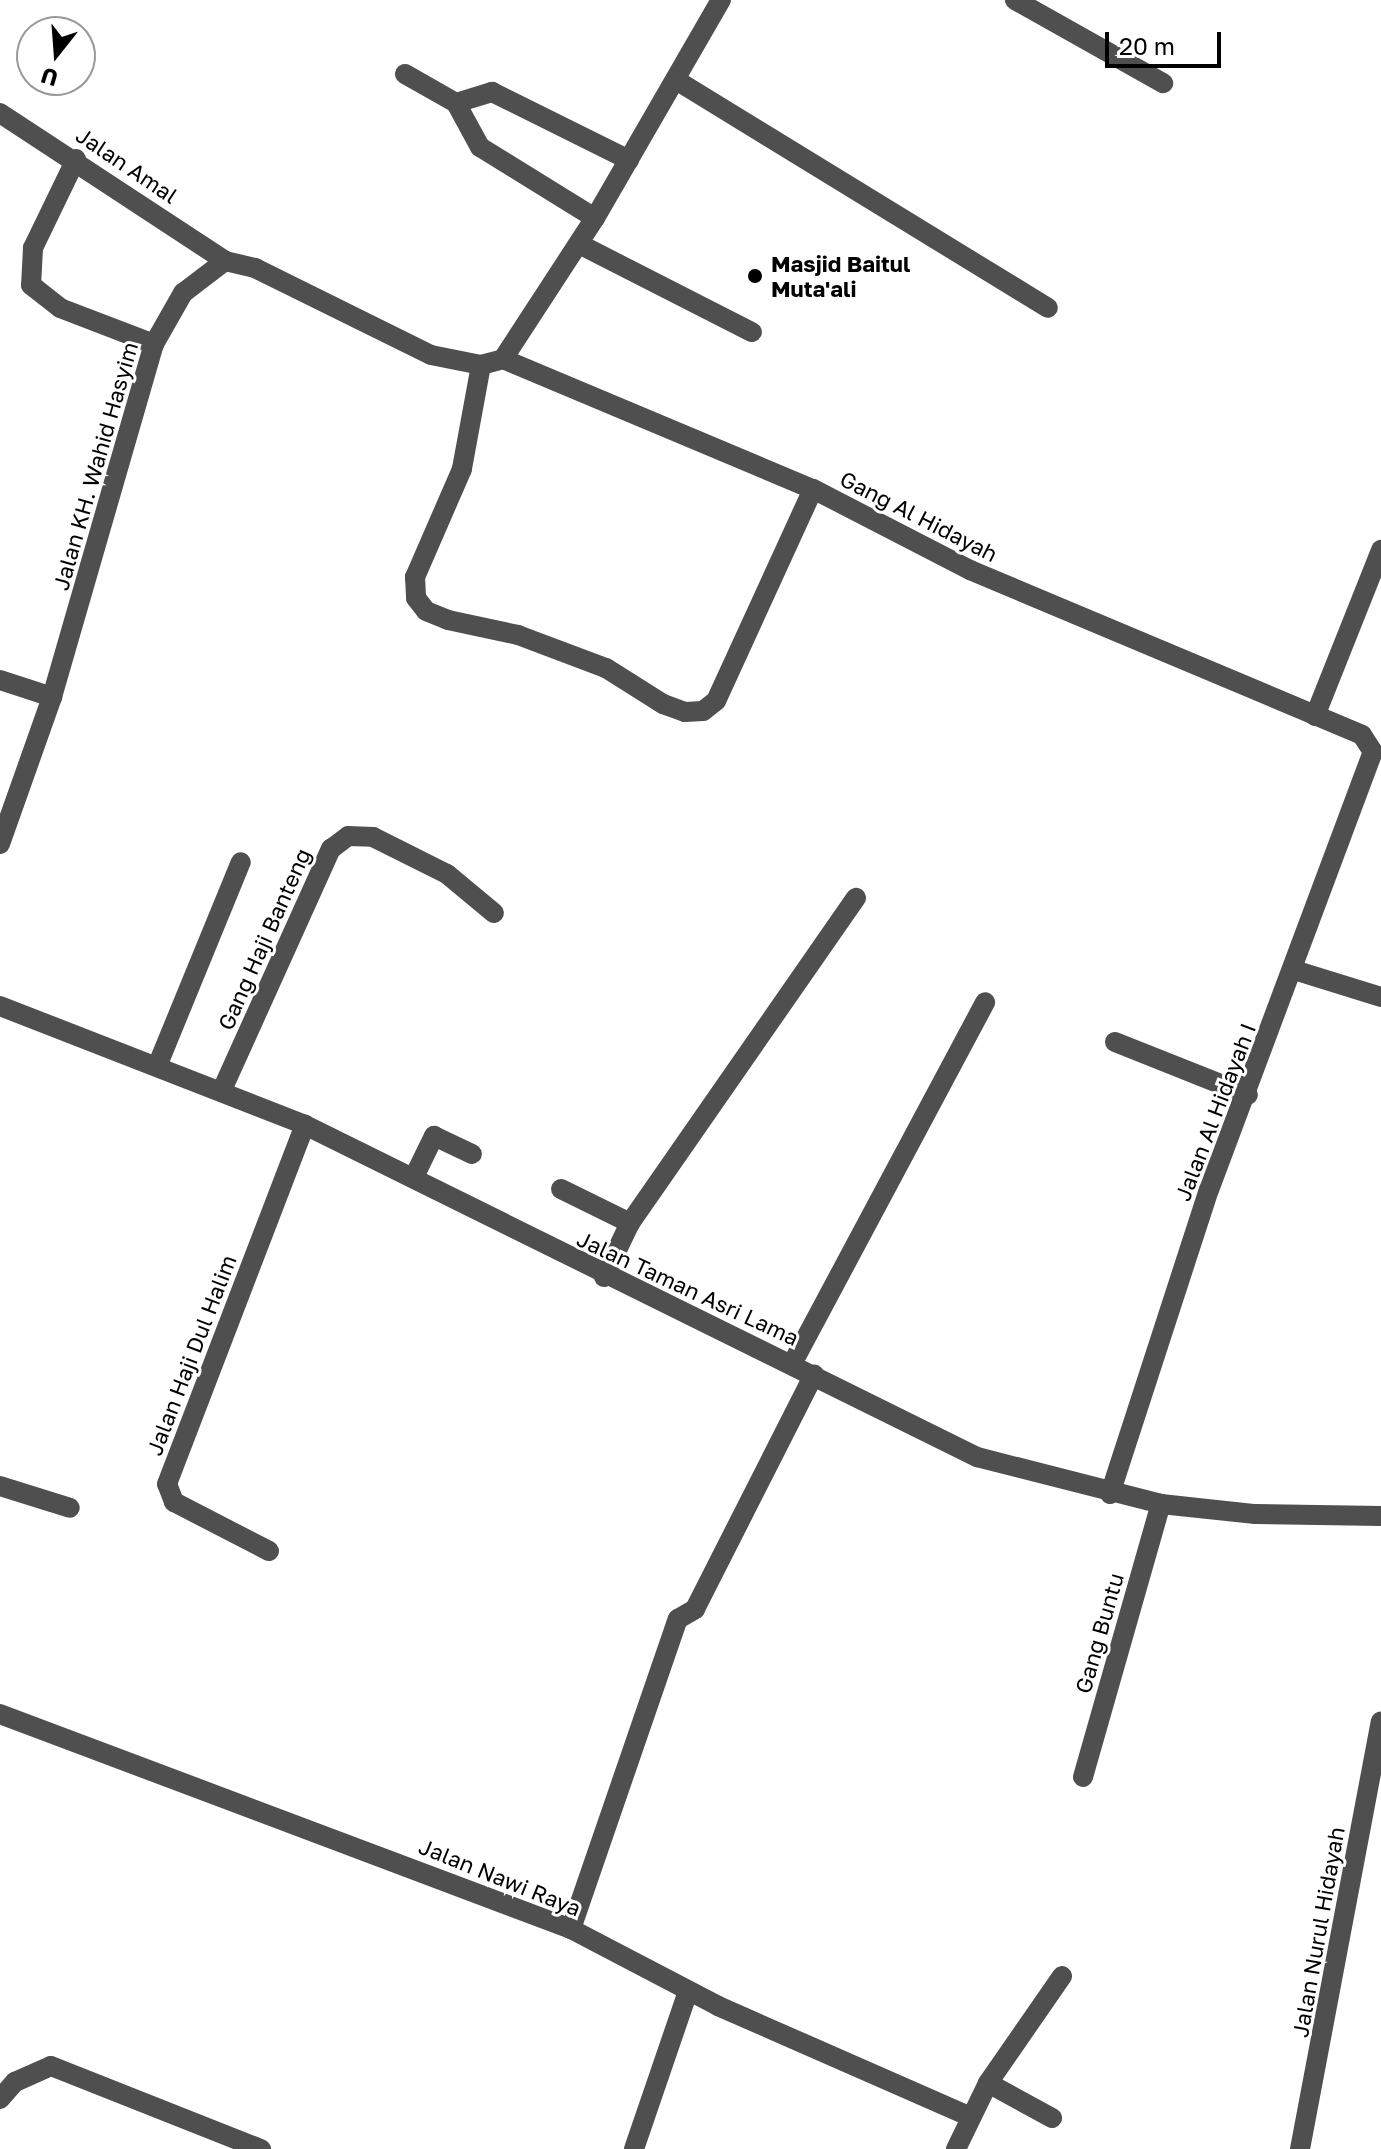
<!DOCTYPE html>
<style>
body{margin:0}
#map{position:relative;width:1381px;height:2149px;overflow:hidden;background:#fff;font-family:"Golos Text",sans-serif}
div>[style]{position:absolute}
.minor>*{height:20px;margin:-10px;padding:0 10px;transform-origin:10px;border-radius:10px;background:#4f4f4f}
.dots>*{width:22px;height:22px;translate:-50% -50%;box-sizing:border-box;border:4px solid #fff;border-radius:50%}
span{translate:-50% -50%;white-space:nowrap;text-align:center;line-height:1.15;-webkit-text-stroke:6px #fff;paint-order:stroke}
.street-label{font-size:22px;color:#000}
.poi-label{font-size:22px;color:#000;font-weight:700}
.left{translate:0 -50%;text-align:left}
.north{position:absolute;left:16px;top:16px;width:80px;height:80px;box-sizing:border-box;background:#fff;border:2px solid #999;border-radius:50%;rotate:197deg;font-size:22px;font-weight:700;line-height:32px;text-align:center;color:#000}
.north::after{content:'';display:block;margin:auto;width:28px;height:36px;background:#000;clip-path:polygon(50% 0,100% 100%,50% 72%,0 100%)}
.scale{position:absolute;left:1105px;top:32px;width:116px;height:36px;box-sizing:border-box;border:4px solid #000;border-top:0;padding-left:10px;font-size:24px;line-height:28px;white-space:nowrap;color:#000;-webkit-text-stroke:6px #fff;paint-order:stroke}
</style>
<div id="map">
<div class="minor">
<div style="left:1015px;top:0;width:170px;rotate:29.3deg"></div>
<div style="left:405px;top:74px;width:59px;rotate:29.6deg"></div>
<div style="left:456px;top:103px;width:50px;rotate:61.4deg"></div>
<div style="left:480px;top:147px;width:135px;rotate:31.7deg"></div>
<div style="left:676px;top:80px;width:436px;rotate:31.5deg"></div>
<div style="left:456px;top:103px;width:38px;rotate:-17deg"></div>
<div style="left:492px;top:92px;width:153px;rotate:26.4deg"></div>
<div style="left:0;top:113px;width:269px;rotate:33.3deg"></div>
<div style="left:76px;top:159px;width:99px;rotate:115.8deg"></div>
<div style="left:33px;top:248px;width:37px;rotate:93deg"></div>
<div style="left:31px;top:285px;width:37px;rotate:38deg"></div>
<div style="left:60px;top:308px;width:101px;rotate:21deg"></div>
<div style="left:579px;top:244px;width:194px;rotate:27deg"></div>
<div style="left:503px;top:359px;width:336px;rotate:22.8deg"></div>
<div style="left:813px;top:489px;width:177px;rotate:27.3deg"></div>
<div style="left:970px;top:570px;width:425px;rotate:22.8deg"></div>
<div style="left:1362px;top:735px;width:20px;rotate:57deg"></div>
<div style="left:481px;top:365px;width:106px;rotate:100.4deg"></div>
<div style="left:462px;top:469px;width:118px;rotate:113.5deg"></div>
<div style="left:415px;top:577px;width:21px;rotate:87deg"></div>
<div style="left:416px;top:598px;width:16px;rotate:52deg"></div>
<div style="left:426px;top:611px;width:24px;rotate:22deg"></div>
<div style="left:448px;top:620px;width:72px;rotate:12.1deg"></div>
<div style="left:518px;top:635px;width:94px;rotate:20.6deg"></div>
<div style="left:606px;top:668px;width:67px;rotate:32.3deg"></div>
<div style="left:663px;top:704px;width:23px;rotate:20deg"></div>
<div style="left:685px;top:712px;width:18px;rotate:-3deg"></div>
<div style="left:703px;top:711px;width:16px;rotate:-38deg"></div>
<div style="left:716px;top:701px;width:233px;rotate:-65.4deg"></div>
<div style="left:0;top:680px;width:55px;rotate:18.1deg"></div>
<div style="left:1315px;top:716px;width:179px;rotate:-68.3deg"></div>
<div style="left:0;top:844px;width:156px;rotate:-70.5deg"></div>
<div style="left:52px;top:697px;width:367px;rotate:-73.9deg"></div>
<div style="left:154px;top:344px;width:59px;rotate:-60.4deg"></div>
<div style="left:183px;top:293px;width:53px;rotate:-37.3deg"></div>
<div style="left:225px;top:261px;width:31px;rotate:13deg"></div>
<div style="left:255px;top:268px;width:196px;rotate:26.3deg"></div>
<div style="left:431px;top:355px;width:51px;rotate:11.3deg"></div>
<div style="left:481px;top:365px;width:23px;rotate:-15deg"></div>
<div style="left:503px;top:359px;width:168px;rotate:-56.9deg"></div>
<div style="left:595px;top:218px;width:252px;rotate:-60deg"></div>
<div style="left:1294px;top:970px;width:91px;rotate:17.2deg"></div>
<div style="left:0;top:1006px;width:327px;rotate:21.3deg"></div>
<div style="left:305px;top:1125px;width:750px;rotate:26.29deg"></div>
<div style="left:977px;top:1457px;width:190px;rotate:14.3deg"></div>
<div style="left:1161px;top:1504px;width:95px;rotate:6.1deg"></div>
<div style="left:1255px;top:1514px;width:126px;rotate:0.9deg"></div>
<div style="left:1115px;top:1042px;width:143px;rotate:21.7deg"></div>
<div style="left:158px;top:1064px;width:218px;rotate:-67.7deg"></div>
<div style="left:222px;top:1090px;width:265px;rotate:-65.7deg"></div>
<div style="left:331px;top:849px;width:21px;rotate:-37deg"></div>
<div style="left:348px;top:836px;width:25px;rotate:2deg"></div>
<div style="left:373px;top:837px;width:83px;rotate:26.6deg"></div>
<div style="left:447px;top:874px;width:61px;rotate:39.7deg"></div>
<div style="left:414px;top:1177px;width:46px;rotate:-64deg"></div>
<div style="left:434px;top:1136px;width:42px;rotate:25.3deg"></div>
<div style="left:561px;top:1189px;width:77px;rotate:26.2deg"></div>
<div style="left:604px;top:1277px;width:60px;rotate:-64.3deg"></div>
<div style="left:630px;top:1223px;width:396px;rotate:-55.2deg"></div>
<div style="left:792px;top:1364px;width:410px;rotate:-61.9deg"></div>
<div style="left:0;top:1486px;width:73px;rotate:17.4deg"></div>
<div style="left:1110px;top:1494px;width:320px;rotate:-72deg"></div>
<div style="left:1209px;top:1190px;width:468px;rotate:-69.5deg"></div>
<div style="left:269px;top:1551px;width:107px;rotate:-152.7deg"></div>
<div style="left:174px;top:1502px;width:19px;rotate:-111deg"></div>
<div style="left:167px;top:1484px;width:385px;rotate:-69deg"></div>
<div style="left:0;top:1714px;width:610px;rotate:20.63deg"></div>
<div style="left:571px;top:1929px;width:166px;rotate:27.6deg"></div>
<div style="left:718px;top:2006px;width:274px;rotate:23.7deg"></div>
<div style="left:1083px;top:1777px;width:284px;rotate:-74.1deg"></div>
<div style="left:571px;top:1929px;width:328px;rotate:-71deg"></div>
<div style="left:678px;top:1619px;width:20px;rotate:-30deg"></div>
<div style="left:695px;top:1609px;width:263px;rotate:-63.1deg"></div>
<div style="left:988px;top:2083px;width:73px;rotate:28.7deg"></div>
<div style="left:0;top:2099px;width:23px;rotate:-49deg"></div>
<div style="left:15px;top:2082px;width:39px;rotate:-24deg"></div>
<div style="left:51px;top:2066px;width:226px;rotate:21.6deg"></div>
<div style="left:634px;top:2149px;width:167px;rotate:-71.1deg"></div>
<div style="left:956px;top:2149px;width:73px;rotate:-64.1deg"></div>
<div style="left:988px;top:2083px;width:130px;rotate:-55.3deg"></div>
<div style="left:1300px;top:2149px;width:435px;rotate:-79.3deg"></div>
</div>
<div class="dots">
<div style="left:755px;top:276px;background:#000"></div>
</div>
<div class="street-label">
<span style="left:127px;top:165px;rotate:34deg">Jalan Amal</span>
<span style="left:95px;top:466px;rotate:-74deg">Jalan KH. Wahid Hasyim</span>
<span style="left:919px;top:516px;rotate:27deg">Gang Al Hidayah</span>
<span style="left:264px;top:939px;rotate:-66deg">Gang Haji Banteng</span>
<span style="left:1215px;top:1112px;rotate:-69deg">Jalan Al Hidayah I</span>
<span style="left:688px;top:1288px;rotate:25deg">Jalan Taman Asri Lama</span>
<span style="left:191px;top:1355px;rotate:-69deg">Jalan Haji Dul Halim</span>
<span style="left:1099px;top:1633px;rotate:-74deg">Gang Buntu</span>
<span style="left:500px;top:1877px;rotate:22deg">Jalan Nawi Raya</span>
<span style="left:1318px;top:1932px;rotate:-80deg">Jalan Nurul Hidayah</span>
</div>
<div class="poi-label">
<span class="left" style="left:771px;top:276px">Masjid Baitul<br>Muta'ali</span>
</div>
<div class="north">U</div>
<div class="scale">20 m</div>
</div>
